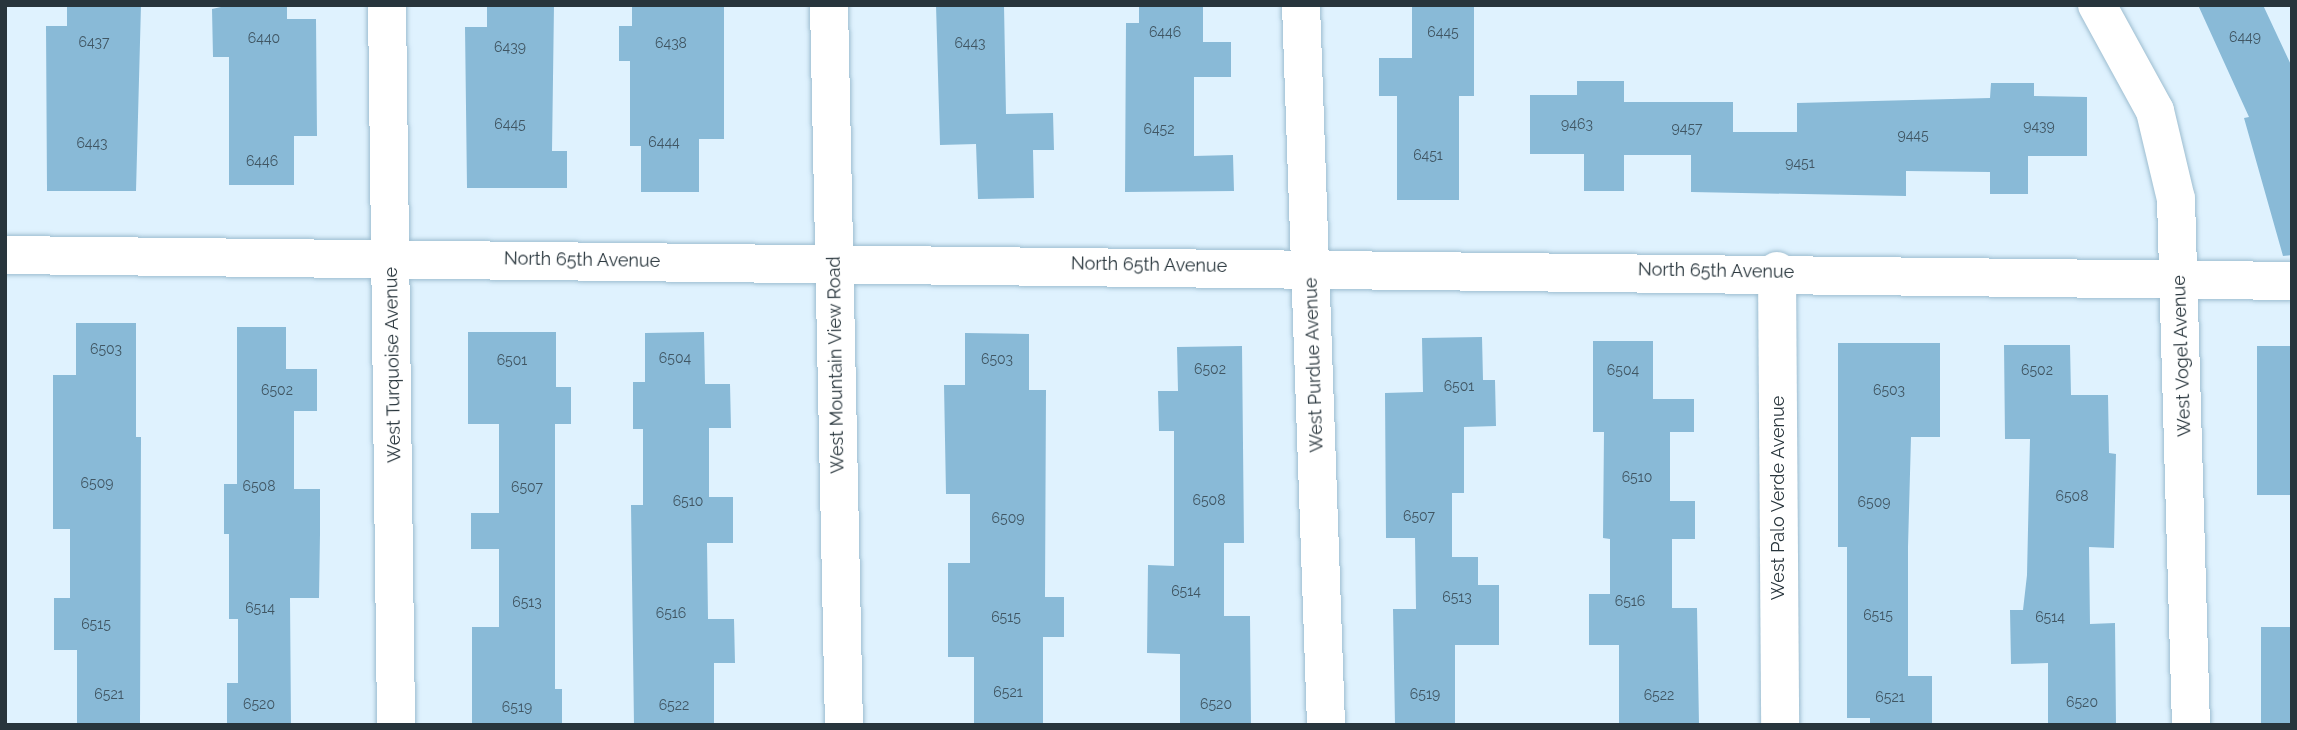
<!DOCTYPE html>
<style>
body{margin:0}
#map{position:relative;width:2297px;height:730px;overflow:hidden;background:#dff2fe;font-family:Raleway,sans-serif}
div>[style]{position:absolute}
.building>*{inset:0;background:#89bad7;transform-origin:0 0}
.roads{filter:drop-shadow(0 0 2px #9dbdd0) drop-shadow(0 0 2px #9dbdd0)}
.minor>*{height:38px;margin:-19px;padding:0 19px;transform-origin:19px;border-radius:19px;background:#fff}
span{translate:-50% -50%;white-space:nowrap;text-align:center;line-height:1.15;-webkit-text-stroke:7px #fff;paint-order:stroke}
.number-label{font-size:14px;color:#405663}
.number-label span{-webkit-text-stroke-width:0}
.street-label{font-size:18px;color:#28353c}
.frame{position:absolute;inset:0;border:7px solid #28353c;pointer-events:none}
</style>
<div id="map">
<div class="building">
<div style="clip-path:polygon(67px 5px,141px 5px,136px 191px,47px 191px,46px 26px,67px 26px)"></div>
<div style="clip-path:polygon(230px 5px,287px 5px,287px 19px,316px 19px,317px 136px,294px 136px,294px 185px,229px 185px,229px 57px,213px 57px,212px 9px)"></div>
<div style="clip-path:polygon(487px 5px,554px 5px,552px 151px,567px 151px,567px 188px,467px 188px,465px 27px,487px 27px)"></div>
<div style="clip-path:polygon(632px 5px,724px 5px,724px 139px,699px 139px,699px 192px,641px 192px,641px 146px,630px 146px,630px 61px,619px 61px,619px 26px,632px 26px)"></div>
<div style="clip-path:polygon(936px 5px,1004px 5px,1006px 114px,1053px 113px,1054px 150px,1033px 150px,1034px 198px,978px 199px,976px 144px,940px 145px)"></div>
<div style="clip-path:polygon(1139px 5px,1203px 5px,1203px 42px,1231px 42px,1231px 77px,1194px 77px,1194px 156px,1233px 155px,1234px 191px,1125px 192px,1126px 23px,1139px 23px)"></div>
<div style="clip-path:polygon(1412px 5px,1474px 5px,1474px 96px,1459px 96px,1459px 200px,1397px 200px,1397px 96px,1379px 96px,1379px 58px,1412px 58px)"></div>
<div style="clip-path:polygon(2198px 5px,2263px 5px,2292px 67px,2292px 255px,2283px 256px,2244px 118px,2249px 117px)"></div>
<div style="clip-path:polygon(1577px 81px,1624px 81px,1624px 102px,1733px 102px,1733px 132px,1797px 132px,1797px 103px,1990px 98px,1991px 83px,2034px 83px,2034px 96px,2087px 97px,2087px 156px,2028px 156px,2028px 194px,1990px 194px,1990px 172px,1906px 171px,1906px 196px,1691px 192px,1691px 155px,1624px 155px,1624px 191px,1584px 191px,1584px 154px,1530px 154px,1530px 95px,1577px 95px)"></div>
<div style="clip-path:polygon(76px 323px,136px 323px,136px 437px,141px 437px,140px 725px,77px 725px,77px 650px,54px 650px,54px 598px,70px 598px,70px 529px,53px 529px,53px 375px,76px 375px)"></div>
<div style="clip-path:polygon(237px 327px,286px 327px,286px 369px,317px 369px,317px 411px,294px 411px,294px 489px,320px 489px,320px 534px,319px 598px,290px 598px,291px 725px,227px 725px,227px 683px,238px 683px,238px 619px,229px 619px,229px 534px,224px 534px,224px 484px,237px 484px)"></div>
<div style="clip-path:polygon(468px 332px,556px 332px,556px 387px,571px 387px,571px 424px,555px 424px,555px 689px,562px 689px,562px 725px,472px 725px,472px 627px,499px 627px,499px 549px,471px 549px,471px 513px,499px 513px,499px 424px,468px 424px)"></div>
<div style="clip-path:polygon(704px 332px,705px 384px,730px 384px,731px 428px,709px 428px,709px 497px,733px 497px,733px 543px,707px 543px,708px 619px,734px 619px,735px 663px,714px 663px,714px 725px,634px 725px,631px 505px,643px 505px,643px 429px,633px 429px,633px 382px,645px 382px,645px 333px)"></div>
<div style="clip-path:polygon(965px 333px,1029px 334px,1029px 390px,1046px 390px,1045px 597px,1064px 597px,1064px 637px,1043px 637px,1043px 725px,974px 725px,974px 657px,948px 657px,948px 563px,970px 563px,970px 494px,946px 494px,944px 385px,965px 385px)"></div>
<div style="clip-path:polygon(1482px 337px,1483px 380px,1495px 380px,1496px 426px,1464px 427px,1464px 493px,1452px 493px,1452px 557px,1478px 557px,1478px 585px,1499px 585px,1499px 645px,1455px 645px,1455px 725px,1395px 725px,1393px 609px,1416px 609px,1415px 538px,1386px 538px,1385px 393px,1423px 392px,1422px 338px)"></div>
<div style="clip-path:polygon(1593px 341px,1653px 341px,1653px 399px,1694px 399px,1694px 432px,1670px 432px,1670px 501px,1695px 501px,1695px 539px,1672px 539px,1672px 608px,1697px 608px,1699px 725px,1619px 725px,1619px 645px,1589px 645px,1589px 594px,1610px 594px,1610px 539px,1603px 538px,1604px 432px,1593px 432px)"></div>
<div style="clip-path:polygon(1838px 343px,1940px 343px,1940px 437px,1911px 437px,1908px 547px,1908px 676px,1932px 676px,1932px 725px,1870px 725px,1870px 718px,1847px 718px,1847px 547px,1838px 547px)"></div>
<div style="clip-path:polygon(2004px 345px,2070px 345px,2071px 395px,2108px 395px,2109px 453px,2116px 454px,2114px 548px,2089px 547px,2090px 624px,2115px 623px,2116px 725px,2048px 725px,2048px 663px,2011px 664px,2010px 610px,2023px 610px,2027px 575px,2030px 439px,2005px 439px)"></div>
<div style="clip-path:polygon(1242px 346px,1244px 543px,1224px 543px,1224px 616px,1250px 616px,1251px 725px,1180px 725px,1180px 654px,1147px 653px,1148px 565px,1174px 566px,1174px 431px,1159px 431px,1158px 391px,1178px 391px,1177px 347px)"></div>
<div style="left:2257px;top:346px;width:35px;height:149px"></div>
<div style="left:2261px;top:627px;width:31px;height:98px"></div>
</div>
<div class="roads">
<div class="minor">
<div style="left:387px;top:5px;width:720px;rotate:89.28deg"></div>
<div style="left:829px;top:5px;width:720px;rotate:88.81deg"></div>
<div style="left:1301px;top:5px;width:720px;rotate:88.01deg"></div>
<div style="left:2097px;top:5px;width:121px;rotate:61.3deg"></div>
<div style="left:2155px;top:111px;width:90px;rotate:76.6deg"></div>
<div style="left:2176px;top:199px;width:526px;rotate:88.37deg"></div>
<div style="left:5px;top:255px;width:2287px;rotate:0.65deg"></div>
<div style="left:1777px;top:271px;width:454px;rotate:89.6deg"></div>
</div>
</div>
<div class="number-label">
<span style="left:1165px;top:32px">6446</span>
<span style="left:1443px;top:32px">6445</span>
<span style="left:2245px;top:37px">6449</span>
<span style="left:264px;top:38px">6440</span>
<span style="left:94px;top:42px">6437</span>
<span style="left:671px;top:43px">6438</span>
<span style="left:970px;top:43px">6443</span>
<span style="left:510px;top:47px">6439</span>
<span style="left:510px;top:124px">6445</span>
<span style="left:1577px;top:124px">9463</span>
<span style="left:2039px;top:126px">9439</span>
<span style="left:1687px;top:128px">9457</span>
<span style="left:1159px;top:129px">6452</span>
<span style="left:1913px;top:135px">9445</span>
<span style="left:664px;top:142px">6444</span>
<span style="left:92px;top:143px">6443</span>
<span style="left:1428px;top:155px">6451</span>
<span style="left:262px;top:161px">6446</span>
<span style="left:1800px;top:163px">9451</span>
<span style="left:106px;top:349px">6503</span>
<span style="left:675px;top:358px">6504</span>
<span style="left:997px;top:359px">6503</span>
<span style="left:512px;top:360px">6501</span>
<span style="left:1210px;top:369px">6502</span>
<span style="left:1623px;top:370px">6504</span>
<span style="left:2037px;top:370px">6502</span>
<span style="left:1459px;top:386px">6501</span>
<span style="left:277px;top:390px">6502</span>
<span style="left:1889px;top:390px">6503</span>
<span style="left:1637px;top:477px">6510</span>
<span style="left:97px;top:483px">6509</span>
<span style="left:259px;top:486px">6508</span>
<span style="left:527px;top:487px">6507</span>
<span style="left:2072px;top:496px">6508</span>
<span style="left:1209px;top:500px">6508</span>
<span style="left:688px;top:501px">6510</span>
<span style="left:1874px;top:502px">6509</span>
<span style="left:1419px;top:516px">6507</span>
<span style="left:1008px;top:518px">6509</span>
<span style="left:1186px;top:591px">6514</span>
<span style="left:1457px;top:597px">6513</span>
<span style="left:1630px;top:601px">6516</span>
<span style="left:527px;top:602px">6513</span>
<span style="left:260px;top:608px">6514</span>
<span style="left:671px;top:613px">6516</span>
<span style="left:1878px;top:615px">6515</span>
<span style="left:1006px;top:617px">6515</span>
<span style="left:2050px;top:617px">6514</span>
<span style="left:96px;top:624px">6515</span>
<span style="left:1008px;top:692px">6521</span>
<span style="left:109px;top:694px">6521</span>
<span style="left:1425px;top:694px">6519</span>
<span style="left:1659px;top:695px">6522</span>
<span style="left:1890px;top:697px">6521</span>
<span style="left:2082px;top:702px">6520</span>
<span style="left:259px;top:704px">6520</span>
<span style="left:1216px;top:704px">6520</span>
<span style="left:674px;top:705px">6522</span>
<span style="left:517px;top:707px">6519</span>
</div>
<div class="street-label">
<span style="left:582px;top:260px;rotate:1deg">North 65th Avenue</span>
<span style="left:1149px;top:265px;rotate:1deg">North 65th Avenue</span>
<span style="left:1716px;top:271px;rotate:1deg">North 65th Avenue</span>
<span style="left:2182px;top:356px;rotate:-92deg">West Vogel Avenue</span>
<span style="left:393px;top:365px;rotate:-91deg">West Turquoise Avenue</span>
<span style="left:836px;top:365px;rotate:-91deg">West Mountain View Road</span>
<span style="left:1314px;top:365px;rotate:-92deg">West Purdue Avenue</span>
<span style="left:1778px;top:498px;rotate:-90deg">West Palo Verde Avenue</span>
</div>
<div class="frame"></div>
</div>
